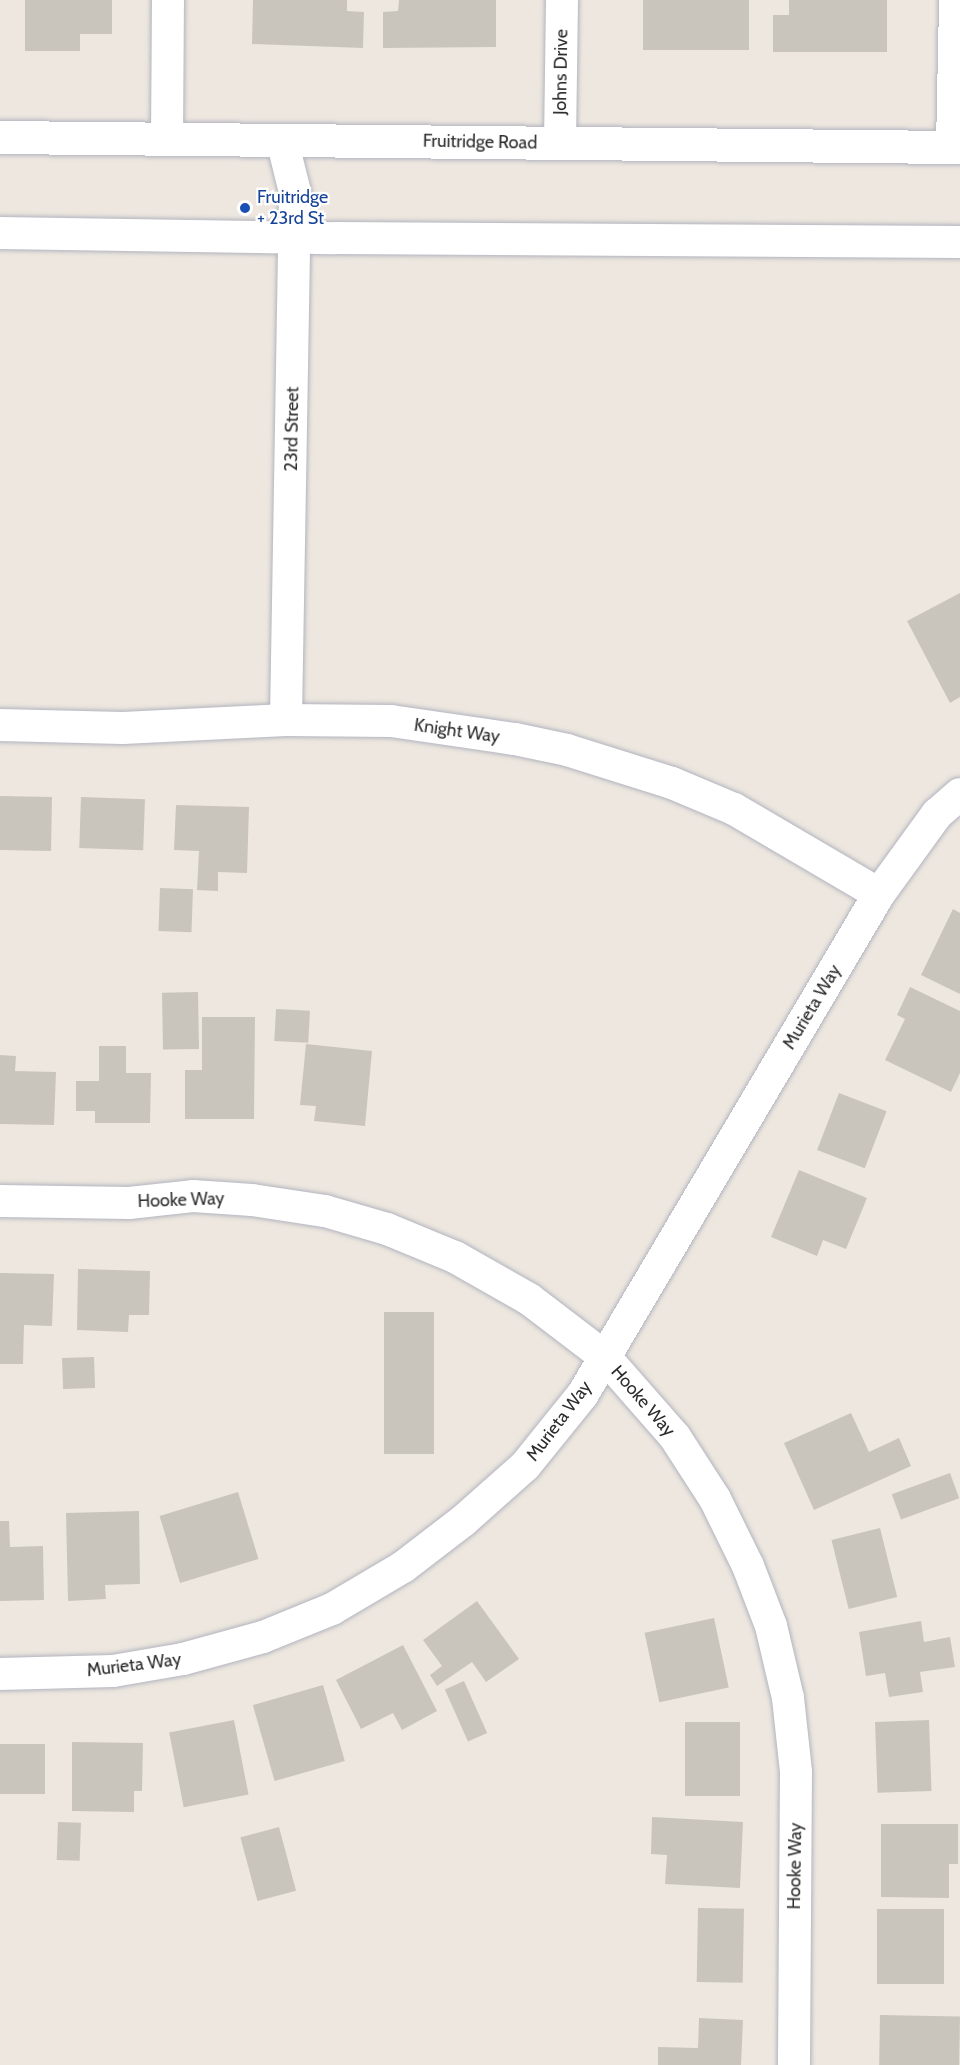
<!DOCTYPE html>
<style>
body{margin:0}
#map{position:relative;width:960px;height:2065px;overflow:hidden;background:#ede7df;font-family:Cabin,sans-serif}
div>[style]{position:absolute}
.building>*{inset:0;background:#c9c5bd;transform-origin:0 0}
.roads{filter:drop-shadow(0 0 2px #b2b4bf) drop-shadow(0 0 2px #b2b4bf)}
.minor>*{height:32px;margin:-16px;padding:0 16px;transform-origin:16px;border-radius:16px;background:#fff}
.secondary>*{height:33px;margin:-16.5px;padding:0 16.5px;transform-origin:16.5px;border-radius:16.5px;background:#fff}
.dots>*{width:16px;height:16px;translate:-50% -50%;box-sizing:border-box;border:3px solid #fff;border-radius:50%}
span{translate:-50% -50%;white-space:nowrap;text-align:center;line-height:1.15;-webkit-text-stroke:4.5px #fff;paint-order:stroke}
.street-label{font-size:18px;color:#2c2c2c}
.transit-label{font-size:18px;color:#164399}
.left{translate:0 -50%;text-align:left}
</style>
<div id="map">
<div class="building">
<div style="clip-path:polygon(25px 0,112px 0,112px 34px,80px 34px,80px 51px,25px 51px)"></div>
<div style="clip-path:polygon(253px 0,347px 0,347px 11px,364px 12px,363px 48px,252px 44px)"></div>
<div style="clip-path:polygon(399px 0,496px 0,496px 47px,383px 48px,383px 12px,398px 11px)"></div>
<div style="left:643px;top:0;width:106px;height:50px"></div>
<div style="clip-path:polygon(789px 0,887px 0,887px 52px,773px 52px,773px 15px,789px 15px)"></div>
<div style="clip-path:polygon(960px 593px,960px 697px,950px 703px,907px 621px)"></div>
<div style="left:0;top:796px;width:52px;height:54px;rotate:1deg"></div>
<div style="left:81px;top:797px;width:64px;height:51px;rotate:2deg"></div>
<div style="clip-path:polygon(176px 805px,249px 807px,247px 873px,218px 872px,218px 891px,197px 890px,199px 851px,174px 850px)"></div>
<div style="left:160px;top:888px;width:33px;height:43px;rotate:2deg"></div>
<div style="clip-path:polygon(953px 909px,960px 913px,960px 994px,921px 975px)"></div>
<div style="clip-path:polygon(910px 987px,960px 1011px,960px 1073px,951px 1092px,885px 1060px,905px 1019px,897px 1015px)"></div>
<div style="left:198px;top:992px;width:57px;height:36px;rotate:89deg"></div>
<div style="left:276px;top:1009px;width:34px;height:32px;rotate:3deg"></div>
<div style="clip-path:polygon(202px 1017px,255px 1017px,254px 1119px,185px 1119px,185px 1070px,202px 1070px)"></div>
<div style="clip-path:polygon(306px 1044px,372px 1051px,365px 1126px,314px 1121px,316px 1106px,300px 1105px)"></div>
<div style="clip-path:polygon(99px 1046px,126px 1046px,126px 1073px,151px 1073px,150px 1123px,95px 1123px,95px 1111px,76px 1111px,76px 1081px,99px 1081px)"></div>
<div style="clip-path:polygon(0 1055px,16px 1056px,15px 1071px,56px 1072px,54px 1125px,0 1124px)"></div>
<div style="left:839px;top:1093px;width:51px;height:61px;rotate:21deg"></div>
<div style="clip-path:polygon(799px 1170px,867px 1198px,846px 1249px,823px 1240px,817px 1256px,771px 1237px)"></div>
<div style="clip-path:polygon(78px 1269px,150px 1271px,149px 1315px,129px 1315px,128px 1332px,77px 1330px)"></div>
<div style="clip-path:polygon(0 1273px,54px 1274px,52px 1326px,24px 1325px,23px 1364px,0 1364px)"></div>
<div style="left:384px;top:1312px;width:50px;height:142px"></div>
<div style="left:94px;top:1357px;width:31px;height:32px;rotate:88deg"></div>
<div style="clip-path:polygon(851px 1413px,869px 1452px,899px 1438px,911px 1466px,814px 1510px,784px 1443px)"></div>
<div style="left:950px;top:1473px;width:27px;height:62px;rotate:70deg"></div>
<div style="left:238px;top:1492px;width:70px;height:82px;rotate:73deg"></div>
<div style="clip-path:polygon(139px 1511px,140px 1584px,105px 1585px,106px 1599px,68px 1601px,66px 1513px)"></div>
<div style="clip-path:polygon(0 1521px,9px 1521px,10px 1547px,43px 1546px,44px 1600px,0 1601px)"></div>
<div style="left:880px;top:1528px;width:71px;height:50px;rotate:76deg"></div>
<div style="clip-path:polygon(477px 1601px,519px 1659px,486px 1682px,472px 1662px,437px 1686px,430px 1675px,442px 1666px,423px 1640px)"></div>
<div style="left:714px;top:1618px;width:71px;height:71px;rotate:78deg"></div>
<div style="clip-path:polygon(921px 1621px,924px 1642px,950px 1637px,955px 1667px,920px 1672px,923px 1692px,889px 1697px,885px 1673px,866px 1676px,859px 1632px)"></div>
<div style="clip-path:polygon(403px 1645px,437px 1711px,402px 1730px,393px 1713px,361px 1729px,336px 1680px)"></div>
<div style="left:464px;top:1681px;width:57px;height:21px;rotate:66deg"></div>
<div style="left:323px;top:1685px;width:79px;height:73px;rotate:74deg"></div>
<div style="left:234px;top:1720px;width:76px;height:66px;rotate:79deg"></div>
<div style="left:929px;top:1720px;width:71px;height:54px;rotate:88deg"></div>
<div style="left:685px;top:1722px;width:55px;height:74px"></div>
<div style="clip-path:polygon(72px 1742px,143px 1743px,142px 1791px,134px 1791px,134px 1812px,72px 1811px)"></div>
<div style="left:0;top:1744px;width:45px;height:50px"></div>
<div style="clip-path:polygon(652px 1817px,743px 1822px,740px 1888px,665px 1884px,667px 1855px,651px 1854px)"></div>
<div style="left:58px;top:1822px;width:23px;height:38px;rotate:2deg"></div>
<div style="clip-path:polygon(881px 1824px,958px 1824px,958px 1864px,949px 1864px,949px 1898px,881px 1897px)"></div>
<div style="left:279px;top:1827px;width:66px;height:40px;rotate:75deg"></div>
<div style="left:698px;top:1908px;width:46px;height:74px;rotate:1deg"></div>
<div style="left:877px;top:1909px;width:67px;height:75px"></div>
<div style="left:880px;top:2015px;width:80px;height:50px;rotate:1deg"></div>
<div style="clip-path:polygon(699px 2018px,743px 2020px,741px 2065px,658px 2065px,658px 2047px,698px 2048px)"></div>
</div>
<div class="roads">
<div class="minor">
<div style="left:167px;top:139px;width:139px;rotate:-89.6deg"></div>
<div style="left:282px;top:140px;width:54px;rotate:76deg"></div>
<div style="left:295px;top:192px;width:528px;rotate:90.98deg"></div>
<div style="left:560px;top:143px;width:143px;rotate:-89.2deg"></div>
<div style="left:952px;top:147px;width:147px;rotate:-88.8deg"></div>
<div style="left:0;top:233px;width:335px;rotate:0.9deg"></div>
<div style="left:335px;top:238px;width:625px;rotate:0.37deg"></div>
<div style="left:0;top:725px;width:123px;rotate:1.4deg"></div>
<div style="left:123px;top:728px;width:163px;rotate:-2.8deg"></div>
<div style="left:286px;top:720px;width:105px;rotate:0.5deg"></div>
<div style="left:391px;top:721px;width:125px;rotate:8.3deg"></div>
<div style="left:515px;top:739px;width:53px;rotate:11.9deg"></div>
<div style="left:567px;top:750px;width:110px;rotate:17.4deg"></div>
<div style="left:672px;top:783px;width:67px;rotate:22.8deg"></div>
<div style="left:734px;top:809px;width:168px;rotate:30.4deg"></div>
<div style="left:0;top:1201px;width:129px;rotate:0.9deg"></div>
<div style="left:129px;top:1203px;width:64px;rotate:-6.2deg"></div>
<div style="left:193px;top:1196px;width:59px;rotate:3.9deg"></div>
<div style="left:252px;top:1200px;width:74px;rotate:8.6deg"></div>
<div style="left:325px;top:1211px;width:65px;rotate:16.2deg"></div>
<div style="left:387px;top:1229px;width:74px;rotate:22.4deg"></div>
<div style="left:455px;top:1257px;width:85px;rotate:29.6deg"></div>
<div style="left:529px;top:1299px;width:96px;rotate:37.3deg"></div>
<div style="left:605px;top:1357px;width:106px;rotate:48.8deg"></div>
<div style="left:675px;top:1437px;width:74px;rotate:57.2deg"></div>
<div style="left:715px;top:1499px;width:75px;rotate:63.8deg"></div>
<div style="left:748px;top:1566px;width:64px;rotate:69deg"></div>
<div style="left:771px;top:1626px;width:74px;rotate:76.7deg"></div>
<div style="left:788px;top:1698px;width:74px;rotate:83.8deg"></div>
<div style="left:796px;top:1772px;width:293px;rotate:90.4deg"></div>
<div style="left:0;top:1674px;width:113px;rotate:-1.5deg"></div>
<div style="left:113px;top:1671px;width:71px;rotate:-9.7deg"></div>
<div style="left:183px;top:1659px;width:83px;rotate:-15.4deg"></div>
<div style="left:263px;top:1637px;width:74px;rotate:-22.1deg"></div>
<div style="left:332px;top:1609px;width:82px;rotate:-30.6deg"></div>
<div style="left:403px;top:1567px;width:76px;rotate:-37.5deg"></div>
<div style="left:463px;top:1521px;width:83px;rotate:-41.6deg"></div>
<div style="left:525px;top:1466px;width:92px;rotate:-51.1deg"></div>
<div style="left:583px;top:1394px;width:581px;rotate:-59.37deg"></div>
<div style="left:879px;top:894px;width:99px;rotate:-54.1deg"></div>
<div style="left:937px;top:814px;width:30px;rotate:-41deg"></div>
</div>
<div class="secondary">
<div style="left:0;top:137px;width:960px;rotate:0.6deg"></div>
</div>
</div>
<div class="dots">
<div style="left:245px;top:208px;background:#1a4fb4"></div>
</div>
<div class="street-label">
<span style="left:561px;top:72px;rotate:-89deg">Johns Drive</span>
<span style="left:480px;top:142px;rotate:1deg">Fruitridge Road</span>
<span style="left:292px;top:429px;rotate:-89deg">23rd Street</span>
<span style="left:457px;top:731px;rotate:8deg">Knight Way</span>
<span style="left:812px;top:1007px;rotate:-59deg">Murieta Way</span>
<span style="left:181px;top:1200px;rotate:-2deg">Hooke Way</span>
<span style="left:643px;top:1401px;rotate:49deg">Hooke Way</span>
<span style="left:559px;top:1421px;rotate:-53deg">Murieta Way</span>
<span style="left:134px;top:1665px;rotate:-7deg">Murieta Way</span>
<span style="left:795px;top:1866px;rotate:-89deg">Hooke Way</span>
</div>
<div class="transit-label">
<span class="left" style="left:257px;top:208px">Fruitridge<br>+ 23rd St</span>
</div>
</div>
